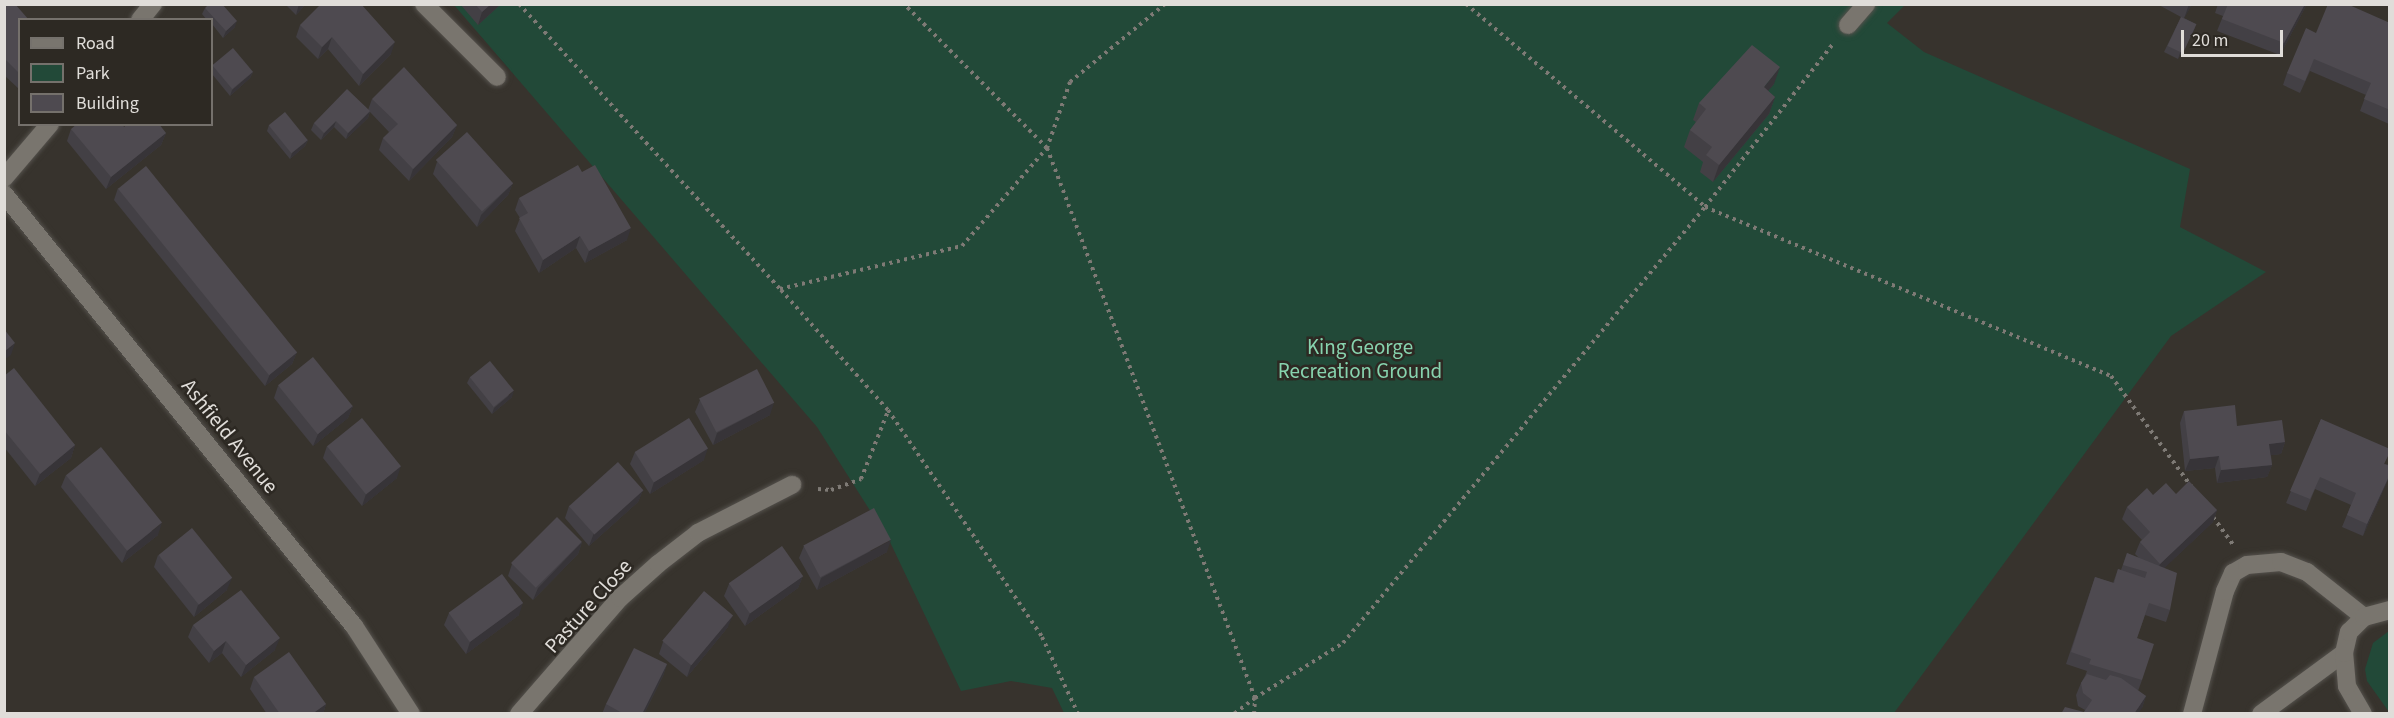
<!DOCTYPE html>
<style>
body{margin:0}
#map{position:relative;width:2394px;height:718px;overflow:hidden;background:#37332d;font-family:"Source Sans 3",sans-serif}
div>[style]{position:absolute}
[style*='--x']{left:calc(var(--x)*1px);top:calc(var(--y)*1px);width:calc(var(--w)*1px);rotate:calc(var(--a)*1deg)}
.green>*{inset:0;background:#224938}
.path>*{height:4px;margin-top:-2px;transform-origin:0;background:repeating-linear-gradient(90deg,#7e7a75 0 3px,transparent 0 7.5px)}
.roads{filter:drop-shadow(0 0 2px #54514c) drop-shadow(0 0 2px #54514c)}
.lane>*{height:18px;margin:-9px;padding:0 9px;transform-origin:9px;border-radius:9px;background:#79756e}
.street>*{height:18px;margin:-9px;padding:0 9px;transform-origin:9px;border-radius:9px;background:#79756e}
.wall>*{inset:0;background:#434045}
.shaded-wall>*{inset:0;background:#373438}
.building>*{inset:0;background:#4e4a50;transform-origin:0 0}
span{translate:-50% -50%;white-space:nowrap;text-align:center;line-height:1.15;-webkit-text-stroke:5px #2d2923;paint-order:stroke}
.park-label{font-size:21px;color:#87d3ae}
.street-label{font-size:21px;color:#e0ddd9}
.frame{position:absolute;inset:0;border:6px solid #e0ddd9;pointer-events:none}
.legend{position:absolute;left:18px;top:18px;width:195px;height:108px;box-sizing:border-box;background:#2d2923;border:2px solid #75716c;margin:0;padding:8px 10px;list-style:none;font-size:18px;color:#e0ddd9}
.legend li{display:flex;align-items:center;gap:12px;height:30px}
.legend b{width:30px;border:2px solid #75716c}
.scale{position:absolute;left:2181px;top:30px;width:102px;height:27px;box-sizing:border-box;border:3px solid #e0ddd9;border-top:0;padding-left:8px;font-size:18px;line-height:21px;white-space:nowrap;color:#e0ddd9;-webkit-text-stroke:4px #2d2923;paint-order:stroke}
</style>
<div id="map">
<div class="green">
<div style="clip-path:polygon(454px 5px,1905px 5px,1887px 23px,1924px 52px,2190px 169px,2180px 227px,2266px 272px,2171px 336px,1894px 713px,1064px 713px,1052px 688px,1011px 681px,961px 691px,890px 542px,817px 427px)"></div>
<div style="clip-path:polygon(2389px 631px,2390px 631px,2389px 712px,2367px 681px,2365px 669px,2373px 643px)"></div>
</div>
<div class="path">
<div style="--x:519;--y:4;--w:386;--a:47.5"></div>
<div style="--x:780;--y:289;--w:187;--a:-13.3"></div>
<div style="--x:962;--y:246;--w:130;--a:-49.1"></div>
<div style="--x:1047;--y:148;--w:203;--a:-134.8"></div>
<div style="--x:1165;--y:4;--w:123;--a:140.6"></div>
<div style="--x:1070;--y:82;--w:70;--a:109.2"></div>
<div style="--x:1047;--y:148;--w:588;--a:69.28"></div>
<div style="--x:1255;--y:698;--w:26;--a:143"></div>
<div style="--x:1466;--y:4;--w:314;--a:40.3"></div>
<div style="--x:1705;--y:207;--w:440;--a:22.6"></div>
<div style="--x:2111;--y:376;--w:136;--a:54"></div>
<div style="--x:781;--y:290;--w:161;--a:48.3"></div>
<div style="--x:888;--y:410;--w:274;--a:55.8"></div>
<div style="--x:1042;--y:637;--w:85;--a:64.9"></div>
<div style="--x:818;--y:489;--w:13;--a:4"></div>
<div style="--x:831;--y:490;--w:32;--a:-20"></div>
<div style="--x:861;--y:479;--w:73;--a:-68.3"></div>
<div style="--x:2213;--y:517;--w:34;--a:54"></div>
<div style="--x:1254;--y:714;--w:16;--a:-86"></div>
<div style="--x:1255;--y:698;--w:104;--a:-32"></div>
<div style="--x:1343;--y:643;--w:567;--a:-50.3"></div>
<div style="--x:1705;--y:207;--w:206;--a:-51.9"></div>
</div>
<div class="roads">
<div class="lane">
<div style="--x:1848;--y:25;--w:28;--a:-49"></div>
</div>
<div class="street">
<div style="--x:424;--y:4;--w:103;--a:45"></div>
<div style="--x:140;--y:20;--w:21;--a:-51"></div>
<div style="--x:4;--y:178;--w:71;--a:-49.6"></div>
<div style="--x:4;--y:194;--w:556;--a:50.99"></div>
<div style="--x:354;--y:626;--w:105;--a:57.1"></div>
<div style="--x:519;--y:714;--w:154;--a:-49"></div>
<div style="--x:620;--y:598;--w:51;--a:-41.8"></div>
<div style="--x:658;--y:564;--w:51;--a:-37.8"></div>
<div style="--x:698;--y:533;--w:106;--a:-27.1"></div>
<div style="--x:2192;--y:714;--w:127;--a:-75"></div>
<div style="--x:2225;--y:591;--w:20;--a:-66"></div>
<div style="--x:2233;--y:573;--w:16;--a:-30"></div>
<div style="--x:2247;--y:565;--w:34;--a:-5"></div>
<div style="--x:2281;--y:562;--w:28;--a:21"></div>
<div style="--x:2307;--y:572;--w:73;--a:38.3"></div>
<div style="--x:2261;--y:714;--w:103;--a:-36.3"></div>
<div style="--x:2363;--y:714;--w:32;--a:-120"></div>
<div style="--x:2347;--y:686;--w:33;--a:-95"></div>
<div style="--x:2344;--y:653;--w:22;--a:-77"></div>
<div style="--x:2349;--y:632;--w:21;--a:-45"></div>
<div style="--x:2364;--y:617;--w:27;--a:-15"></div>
</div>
</div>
<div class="wall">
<div style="clip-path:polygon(4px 4px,20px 20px,20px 90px,4px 75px)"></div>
<div style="clip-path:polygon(285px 4px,306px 4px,296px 15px)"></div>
<div style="clip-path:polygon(460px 4px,501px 4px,478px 25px)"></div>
<div style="clip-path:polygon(2157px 4px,2192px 4px,2184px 18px,2196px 24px,2194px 30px,2178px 59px,2164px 52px,2181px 17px)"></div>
<div style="clip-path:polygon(2218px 4px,2307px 4px,2280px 55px,2217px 31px,2223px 16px,2215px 13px)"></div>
<div style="clip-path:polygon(205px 8px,235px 27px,223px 38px,212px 24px,212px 20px,207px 20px,202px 14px)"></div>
<div style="clip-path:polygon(2390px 23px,2389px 124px,2360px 111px,2366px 95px,2310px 71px,2300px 93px,2283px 85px,2287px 73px,2316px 33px)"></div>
<div style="clip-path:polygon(300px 25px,391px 54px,359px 86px,328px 49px,318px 59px,296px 37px)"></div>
<div style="clip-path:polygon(212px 65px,253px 72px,250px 78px,230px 96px,212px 74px)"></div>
<div style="clip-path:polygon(1774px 84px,1768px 91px,1775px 97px,1769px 114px,1713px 182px,1700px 172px,1703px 162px,1684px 147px,1690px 130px,1696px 122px,1693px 120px,1699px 103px)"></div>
<div style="clip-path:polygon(372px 99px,457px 125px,452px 137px,409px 181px,379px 150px,383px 138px,389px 132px,370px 112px,368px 118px,346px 139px,334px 127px,321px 140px,311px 130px,314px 123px,368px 110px)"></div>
<div style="clip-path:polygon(269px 125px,308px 140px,305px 146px,290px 159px,267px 131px)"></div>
<div style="clip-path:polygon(124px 127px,166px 133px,161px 145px,106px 189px,67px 141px,71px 129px)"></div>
<div style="clip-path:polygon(437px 162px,513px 183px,508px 195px,477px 227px,433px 174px)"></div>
<div style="clip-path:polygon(118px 188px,297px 352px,292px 364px,265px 386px,114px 200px)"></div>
<div style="clip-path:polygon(519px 198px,627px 240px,585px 263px,576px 248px,539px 273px,515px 231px,520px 218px,515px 210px)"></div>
<div style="clip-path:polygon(4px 376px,75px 445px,71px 458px,35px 486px,4px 447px)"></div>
<div style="clip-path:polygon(470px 377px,512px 397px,492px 414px,467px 383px)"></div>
<div style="clip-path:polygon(278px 386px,353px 406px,348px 418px,313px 446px,274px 398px)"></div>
<div style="clip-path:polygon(700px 400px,770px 415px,713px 445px,695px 412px)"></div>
<div style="clip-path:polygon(2184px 411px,2237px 426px,2285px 442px,2281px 454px,2271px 455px,2272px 465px,2267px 477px,2217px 483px,2215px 468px,2185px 471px,2180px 423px)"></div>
<div style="clip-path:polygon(2321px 419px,2385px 464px,2389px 465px,2390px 462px,2390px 475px,2363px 536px,2342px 527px,2351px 505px,2315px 489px,2306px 511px,2286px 503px)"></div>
<div style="clip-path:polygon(327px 446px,397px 478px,362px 506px,323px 458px)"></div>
<div style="clip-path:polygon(635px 452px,704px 460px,650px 494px,630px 464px)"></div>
<div style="clip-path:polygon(66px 475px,158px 535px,122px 563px,61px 487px)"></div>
<div style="clip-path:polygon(643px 490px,638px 502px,589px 546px,565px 518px,569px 506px)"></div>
<div style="clip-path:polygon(2176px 494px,2217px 510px,2213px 522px,2164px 568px,2170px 610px,2166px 622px,2145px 615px,2137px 638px,2142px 680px,2138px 691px,2146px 696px,2142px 708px,2084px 712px,2085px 710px,2078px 706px,2076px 695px,2081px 683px,2085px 676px,2087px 671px,2066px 664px,2095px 577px,2113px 583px,2118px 569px,2121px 570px,2127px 553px,2139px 558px,2135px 554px,2140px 542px,2142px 540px,2122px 519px,2127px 507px,2153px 495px)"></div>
<div style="clip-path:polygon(582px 542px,578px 554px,533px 600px,508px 576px,512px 564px)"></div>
<div style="clip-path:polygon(804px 546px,887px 552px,817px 590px,799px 558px)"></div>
<div style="clip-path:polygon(158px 555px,227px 590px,194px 617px,154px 567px)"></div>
<div style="clip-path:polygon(803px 576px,798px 588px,745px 626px,724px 596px,729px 584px)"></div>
<div style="clip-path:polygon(449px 613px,519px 615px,466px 654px,444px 625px)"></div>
<div style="clip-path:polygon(193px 625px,275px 650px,241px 677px,222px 653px,209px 663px,188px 637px)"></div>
<div style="clip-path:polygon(728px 627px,687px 677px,659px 654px,663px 642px)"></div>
<div style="clip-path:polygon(667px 664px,663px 676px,644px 714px,602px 714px,606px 704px)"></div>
<div style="clip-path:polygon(254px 677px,326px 704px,323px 714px,267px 714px,250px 689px)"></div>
</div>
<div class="shaded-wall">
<div style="clip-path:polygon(299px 4px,306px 4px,296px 15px)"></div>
<div style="clip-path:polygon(491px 4px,501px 4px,478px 25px,482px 12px)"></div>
<div style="clip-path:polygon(2189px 4px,2192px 4px,2184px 19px)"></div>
<div style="clip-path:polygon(2305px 4px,2307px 4px,2280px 55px,2284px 43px)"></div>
<div style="clip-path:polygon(237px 21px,235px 27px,223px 38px,226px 31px)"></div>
<div style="clip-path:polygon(2196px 24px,2194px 30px,2178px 59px,2180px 53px)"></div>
<div style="clip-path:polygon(332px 37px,328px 49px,318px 59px,322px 47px)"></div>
<div style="clip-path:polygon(395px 42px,391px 54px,359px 86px,363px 74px)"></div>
<div style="clip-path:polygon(1780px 67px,1774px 84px,1757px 104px,1764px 87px)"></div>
<div style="clip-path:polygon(253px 72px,250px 78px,230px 96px,232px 90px)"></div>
<div style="clip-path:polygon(1775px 97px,1769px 114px,1713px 182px,1719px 165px)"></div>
<div style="clip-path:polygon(370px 111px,368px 118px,346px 139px,348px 133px)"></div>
<div style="clip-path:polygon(336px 121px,334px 127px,321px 140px,324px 133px)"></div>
<div style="clip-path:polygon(457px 125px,452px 137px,409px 181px,413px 169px)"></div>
<div style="clip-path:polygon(166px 133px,161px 145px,106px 189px,111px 177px)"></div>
<div style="clip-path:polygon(308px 140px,305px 146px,290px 159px,292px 153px)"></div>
<div style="clip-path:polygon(513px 183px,508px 195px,477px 227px,481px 215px)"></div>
<div style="clip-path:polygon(631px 228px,627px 240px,585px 263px,589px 251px)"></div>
<div style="clip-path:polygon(580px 236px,576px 248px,539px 273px,543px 260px)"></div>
<div style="clip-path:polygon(15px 343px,11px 355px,4px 360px,4px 352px)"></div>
<div style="clip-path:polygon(297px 352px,292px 364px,265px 386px,270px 374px)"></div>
<div style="clip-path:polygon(514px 391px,512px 397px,492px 414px,494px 408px)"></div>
<div style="clip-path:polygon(774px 403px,770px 415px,713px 445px,717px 433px)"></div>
<div style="clip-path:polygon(353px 406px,348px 418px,313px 446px,318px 434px)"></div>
<div style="clip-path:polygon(2285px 442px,2281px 454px,2265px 456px,2269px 444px)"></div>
<div style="clip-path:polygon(75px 445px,71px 458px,35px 486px,40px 474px)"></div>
<div style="clip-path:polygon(708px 448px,704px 460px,650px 494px,654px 482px)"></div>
<div style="clip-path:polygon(2219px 456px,2215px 468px,2185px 471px,2190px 459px)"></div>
<div style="clip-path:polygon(2272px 465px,2267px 477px,2217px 483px,2221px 470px)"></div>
<div style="clip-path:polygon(401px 466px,397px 478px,362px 506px,366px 494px)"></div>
<div style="clip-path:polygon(2390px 474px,2390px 475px,2363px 536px,2367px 524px)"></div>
<div style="clip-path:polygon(643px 490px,638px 502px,589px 546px,594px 533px)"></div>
<div style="clip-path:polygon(2217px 510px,2213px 522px,2156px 576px,2160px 564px)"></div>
<div style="clip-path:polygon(162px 523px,158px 535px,122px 563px,127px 551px)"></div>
<div style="clip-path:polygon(891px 540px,887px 552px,817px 590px,821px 578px)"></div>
<div style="clip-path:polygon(582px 542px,578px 554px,533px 600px,538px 588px)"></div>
<div style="clip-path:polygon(803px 576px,798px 588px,745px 626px,750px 613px)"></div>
<div style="clip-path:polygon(232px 578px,227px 590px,194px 617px,198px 605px)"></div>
<div style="clip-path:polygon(523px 603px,519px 615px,466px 654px,470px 642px)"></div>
<div style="clip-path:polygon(733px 615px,728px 627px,687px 677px,691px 665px)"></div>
<div style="clip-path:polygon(280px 638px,275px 650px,241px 677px,246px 665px)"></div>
<div style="clip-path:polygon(226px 641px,222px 653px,209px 663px,214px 651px)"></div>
<div style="clip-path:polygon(667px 664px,663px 676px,644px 714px,642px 714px)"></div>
<div style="clip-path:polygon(2146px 696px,2142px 708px,2138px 714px,2134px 714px)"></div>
<div style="clip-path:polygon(326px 704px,323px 714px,312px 714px)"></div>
</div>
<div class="building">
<div style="clip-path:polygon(4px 4px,15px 4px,29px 20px,20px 20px,20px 74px,4px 58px)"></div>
<div style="clip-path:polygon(209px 4px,222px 4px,237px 21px,226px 31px,205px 8px)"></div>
<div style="clip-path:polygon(321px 4px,361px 4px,395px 42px,363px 74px,332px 37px,322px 47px,300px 25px)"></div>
<div style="clip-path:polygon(475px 4px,491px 4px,482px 12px)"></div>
<div style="clip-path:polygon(2228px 4px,2305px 4px,2284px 43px,2222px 19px)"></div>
<div style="clip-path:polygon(2328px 4px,2347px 4px,2390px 23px,2390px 110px,2364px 99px,2371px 83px,2314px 59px,2305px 81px,2287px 73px,2306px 28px,2316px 33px)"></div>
<div style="left:2181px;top:17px;width:17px;height:32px;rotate:25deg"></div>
<div style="clip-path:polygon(1752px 45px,1780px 67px,1764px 87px,1775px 97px,1719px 165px,1706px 155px,1712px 147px,1690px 130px,1706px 109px,1699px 103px)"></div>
<div style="left:233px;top:48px;width:31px;height:27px;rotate:50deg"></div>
<div style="clip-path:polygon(404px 67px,457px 125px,413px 169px,383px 138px,398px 124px,372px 99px)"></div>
<div style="clip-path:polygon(347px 89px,370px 111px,348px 133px,336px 121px,324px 133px,314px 123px)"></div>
<div style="left:285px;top:112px;width:36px;height:21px;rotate:51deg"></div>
<div style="clip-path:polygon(77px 124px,123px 124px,124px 127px,127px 124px,159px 124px,166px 133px,111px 177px,71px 129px)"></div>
<div style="left:467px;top:132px;width:69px;height:42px;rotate:48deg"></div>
<div style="clip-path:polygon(578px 165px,582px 172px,595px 165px,631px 228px,589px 251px,580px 236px,543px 260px,519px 218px,528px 213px,519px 198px)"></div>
<div style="left:146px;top:166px;width:240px;height:36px;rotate:51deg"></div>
<div style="clip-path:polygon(4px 329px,15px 343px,4px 352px)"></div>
<div style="left:313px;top:357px;width:63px;height:45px;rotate:51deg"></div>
<div style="left:490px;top:361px;width:38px;height:26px;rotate:51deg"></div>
<div style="clip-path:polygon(14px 368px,75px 445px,40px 474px,4px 430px,4px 376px)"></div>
<div style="left:757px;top:369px;width:38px;height:65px;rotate:63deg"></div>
<div style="clip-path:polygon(2235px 405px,2237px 426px,2282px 420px,2285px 442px,2269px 444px,2272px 465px,2221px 470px,2219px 456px,2190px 459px,2184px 411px)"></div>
<div style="left:362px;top:418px;width:62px;height:45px;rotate:51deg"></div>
<div style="left:689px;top:418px;width:36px;height:64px;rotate:58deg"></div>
<div style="clip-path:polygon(2321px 419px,2390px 449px,2390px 452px,2384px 464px,2390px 466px,2390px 474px,2367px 524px,2347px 515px,2356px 493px,2320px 477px,2310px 499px,2290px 491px)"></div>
<div style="left:101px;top:447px;width:97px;height:45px;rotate:51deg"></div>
<div style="left:618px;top:462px;width:38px;height:66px;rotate:48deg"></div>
<div style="clip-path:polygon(2189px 481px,2217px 510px,2160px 564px,2140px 542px,2150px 532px,2127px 507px,2147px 488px,2153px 495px,2166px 483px,2176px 494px)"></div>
<div style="left:874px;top:508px;width:36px;height:80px;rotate:62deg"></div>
<div style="left:557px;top:517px;width:35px;height:65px;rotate:45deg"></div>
<div style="left:192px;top:528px;width:64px;height:43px;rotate:51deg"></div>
<div style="left:782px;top:546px;width:37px;height:65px;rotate:55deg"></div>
<div style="clip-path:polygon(2127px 553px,2177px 573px,2170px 610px,2149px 603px,2137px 638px,2154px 644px,2142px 680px,2089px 664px,2091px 659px,2071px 652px,2095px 577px,2114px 583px,2118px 569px,2145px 578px,2147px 572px,2123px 565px)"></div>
<div style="left:502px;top:574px;width:36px;height:66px;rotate:54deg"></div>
<div style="clip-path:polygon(241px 590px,280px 638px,246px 665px,226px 641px,214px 651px,193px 625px)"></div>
<div style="left:704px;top:591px;width:38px;height:65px;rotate:40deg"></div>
<div style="clip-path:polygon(634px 648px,667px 664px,642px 714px,624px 714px,606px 704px)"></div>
<div style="clip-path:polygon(289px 652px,326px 704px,312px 714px,280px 714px,254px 677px)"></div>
<div style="clip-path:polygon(2087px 674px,2106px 680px,2110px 675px,2121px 678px,2146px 696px,2134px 714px,2061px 714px,2065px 707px,2084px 712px,2092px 700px,2083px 693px,2081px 683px)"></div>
</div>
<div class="park-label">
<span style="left:1360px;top:359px">King George<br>Recreation Ground</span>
</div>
<div class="street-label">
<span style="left:230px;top:436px;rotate:51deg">Ashfield Avenue</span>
<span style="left:588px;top:606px;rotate:-48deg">Pasture Close</span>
</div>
<div class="frame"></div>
<ul class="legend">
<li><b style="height:8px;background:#79756e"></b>Road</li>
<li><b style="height:16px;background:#224938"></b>Park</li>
<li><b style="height:16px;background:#4e4a50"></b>Building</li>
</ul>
<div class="scale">20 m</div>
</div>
